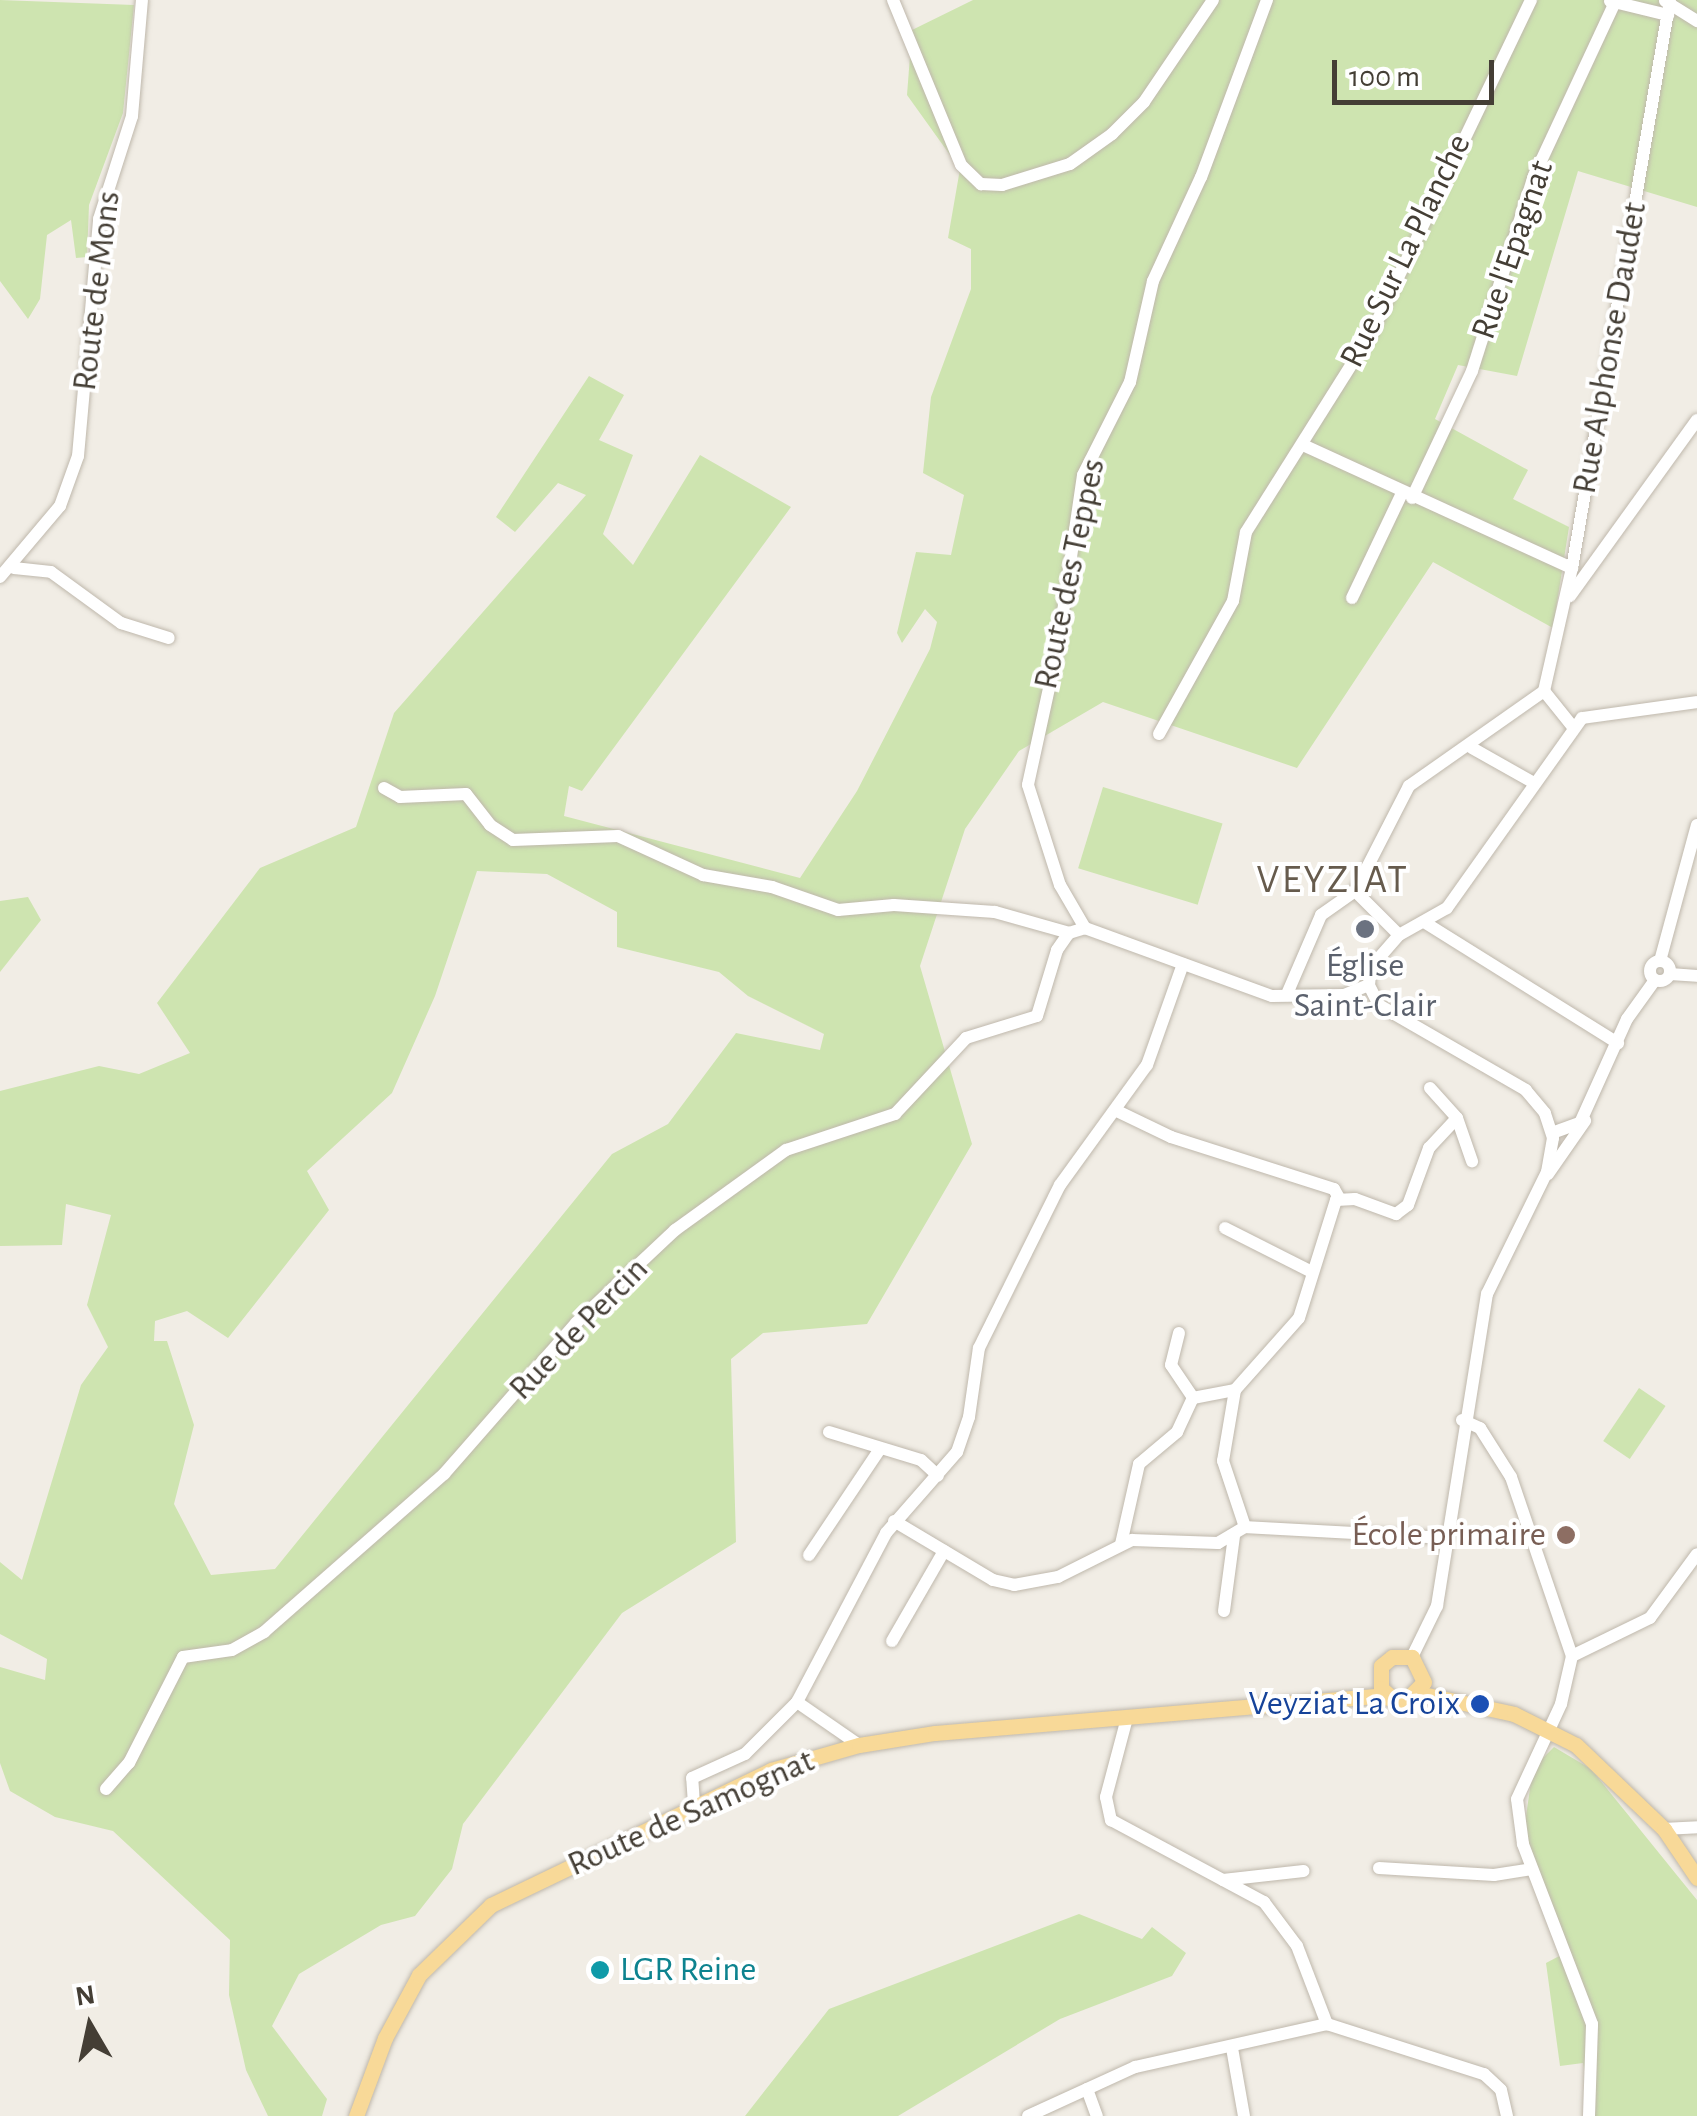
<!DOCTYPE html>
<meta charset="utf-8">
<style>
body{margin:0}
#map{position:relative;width:1697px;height:2116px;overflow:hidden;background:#f1ede5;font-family:"Alegreya Sans",sans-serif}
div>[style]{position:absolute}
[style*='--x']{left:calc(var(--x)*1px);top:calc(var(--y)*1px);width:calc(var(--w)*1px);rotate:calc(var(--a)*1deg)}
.green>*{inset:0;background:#cee4b0;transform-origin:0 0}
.roads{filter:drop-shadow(0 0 2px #bfb8ac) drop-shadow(0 0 2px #bfb8ac)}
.minor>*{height:12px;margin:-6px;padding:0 6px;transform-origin:6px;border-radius:6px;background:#fff}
.minor>.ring{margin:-6px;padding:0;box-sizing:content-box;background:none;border:12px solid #fff;border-radius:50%}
.major>*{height:15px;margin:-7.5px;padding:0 7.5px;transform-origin:7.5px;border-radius:7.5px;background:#f8d998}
.dots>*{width:28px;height:28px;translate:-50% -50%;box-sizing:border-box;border:5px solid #fff;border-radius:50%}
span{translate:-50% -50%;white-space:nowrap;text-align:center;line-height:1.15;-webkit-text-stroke:8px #fff;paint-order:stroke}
.street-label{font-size:35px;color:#443e35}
.worship-label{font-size:35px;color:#5b616d}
.education-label{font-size:35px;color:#785e54}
.right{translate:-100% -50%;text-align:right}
.transit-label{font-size:35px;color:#164399}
.culture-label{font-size:35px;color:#0d838f}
.left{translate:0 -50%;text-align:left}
.quarter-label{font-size:40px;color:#665b4d;letter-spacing:2.5px}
.north{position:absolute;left:40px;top:1976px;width:100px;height:100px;-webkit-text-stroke:8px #fff;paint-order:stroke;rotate:351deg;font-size:28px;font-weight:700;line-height:40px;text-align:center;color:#443e35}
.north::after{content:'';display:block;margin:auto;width:35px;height:45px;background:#443e35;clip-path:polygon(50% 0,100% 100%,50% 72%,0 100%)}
.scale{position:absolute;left:1332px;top:60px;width:162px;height:45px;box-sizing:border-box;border:5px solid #443e35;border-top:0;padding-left:12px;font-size:30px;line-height:35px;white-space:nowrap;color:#443e35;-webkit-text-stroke:8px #fff;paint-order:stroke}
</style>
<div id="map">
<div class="green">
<div style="clip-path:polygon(0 0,134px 5px,123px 113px,89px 205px,87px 257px,76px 258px,71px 220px,47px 235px,40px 299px,28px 319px,0 281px)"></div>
<div style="clip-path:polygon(evenodd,973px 0,1697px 0,1697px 207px,1578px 171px,1517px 376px,1458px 365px,1435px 419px,1528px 470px,1513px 499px,1569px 527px,1553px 628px,1433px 562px,1297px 768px,1103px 702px,1019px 751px,965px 829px,920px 966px,972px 1144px,867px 1324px,763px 1333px,731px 1359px,736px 1542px,622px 1613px,463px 1824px,452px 1869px,415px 1916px,381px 1925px,299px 1974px,272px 2026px,327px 2099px,322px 2116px,268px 2116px,246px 2070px,229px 1995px,230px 1940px,113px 1831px,55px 1817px,10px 1791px,0 1763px,0 1667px,45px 1680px,47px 1659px,0 1634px,0 1562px,22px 1580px,81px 1385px,108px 1347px,87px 1305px,111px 1215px,66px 1204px,62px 1245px,0 1246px,0 1091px,99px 1066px,139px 1074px,190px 1053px,157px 1003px,260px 868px,356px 827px,394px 713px,586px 495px,558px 483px,515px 532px,496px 517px,589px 376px,624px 395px,599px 440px,633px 455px,603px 534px,633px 565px,700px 455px,791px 507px,582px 791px,569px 786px,564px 816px,800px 878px,857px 791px,930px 649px,937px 622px,925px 609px,902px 643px,897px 633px,916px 552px,951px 555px,964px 495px,923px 473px,931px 397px,971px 289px,971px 249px,948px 238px,960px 169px,907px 95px,912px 30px,973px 0,477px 871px,547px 874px,617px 912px,617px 947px,719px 972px,748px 996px,824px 1034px,820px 1050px,736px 1033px,668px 1124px,612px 1154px,275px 1569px,211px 1575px,174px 1504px,194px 1425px,167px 1341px,154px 1341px,155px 1321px,187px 1311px,228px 1338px,329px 1210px,307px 1171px,392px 1093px,435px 996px,477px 871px)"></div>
<div style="left:1103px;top:787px;width:125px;height:85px;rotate:17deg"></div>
<div style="clip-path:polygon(28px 897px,41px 920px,0 972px,0 901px)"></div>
<div style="left:1639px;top:1388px;width:32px;height:64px;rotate:34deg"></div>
<div style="clip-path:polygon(1554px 1747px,1591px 1769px,1697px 1900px,1697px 2116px,1595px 2116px,1583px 2063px,1560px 2066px,1546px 1963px,1565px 1953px,1524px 1830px,1533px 1768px)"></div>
<div style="clip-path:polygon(1079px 1914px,1142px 1939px,1152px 1927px,1186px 1953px,1172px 1976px,1060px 2019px,898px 2116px,745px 2116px,829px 2009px)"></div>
</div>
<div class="roads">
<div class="minor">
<div style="--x:893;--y:0;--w:178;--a:67.6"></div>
<div style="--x:961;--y:165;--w:28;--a:44"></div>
<div style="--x:981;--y:184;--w:21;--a:3"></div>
<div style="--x:1002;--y:185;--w:71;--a:-17.2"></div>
<div style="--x:1070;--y:164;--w:52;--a:-35.5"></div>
<div style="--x:1112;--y:134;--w:45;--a:-45"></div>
<div style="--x:1144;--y:102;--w:123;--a:-55.9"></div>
<div style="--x:1267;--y:0;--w:189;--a:110.4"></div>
<div style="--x:1201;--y:177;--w:115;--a:114.8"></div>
<div style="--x:1153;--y:281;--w:104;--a:102.8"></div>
<div style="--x:1130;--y:382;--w:104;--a:116.8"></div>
<div style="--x:1083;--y:475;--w:174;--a:98.3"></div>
<div style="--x:1058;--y:647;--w:141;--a:102.3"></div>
<div style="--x:1028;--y:785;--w:105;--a:72.3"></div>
<div style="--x:1060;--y:885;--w:50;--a:59.8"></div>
<div style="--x:1085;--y:928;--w:199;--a:20"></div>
<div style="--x:1272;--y:996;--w:72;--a:-0.8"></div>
<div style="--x:1344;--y:995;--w:27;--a:-22"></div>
<div style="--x:1610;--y:1;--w:60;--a:13.6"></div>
<div style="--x:1665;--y:1;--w:38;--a:32"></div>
<div style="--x:1303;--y:445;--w:296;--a:24.6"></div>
<div style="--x:1412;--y:498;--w:140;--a:-64.7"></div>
<div style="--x:1472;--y:371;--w:205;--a:-72.4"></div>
<div style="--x:1534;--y:176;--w:192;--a:-65"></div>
<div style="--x:14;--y:568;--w:37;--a:6"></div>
<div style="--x:51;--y:572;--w:87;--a:36.1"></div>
<div style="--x:121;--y:623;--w:50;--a:17.4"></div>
<div style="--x:0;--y:577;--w:93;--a:-49.8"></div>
<div style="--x:60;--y:506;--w:53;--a:-70.2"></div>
<div style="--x:78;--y:456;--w:238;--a:-84.9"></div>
<div style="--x:99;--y:219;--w:108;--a:-72.2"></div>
<div style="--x:132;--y:116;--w:116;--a:-85.1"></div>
<div style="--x:1570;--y:596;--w:217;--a:-54.2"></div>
<div style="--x:1352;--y:598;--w:116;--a:-64.5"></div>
<div style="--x:1544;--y:691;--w:45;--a:51.3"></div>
<div style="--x:1159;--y:734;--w:152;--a:-60.9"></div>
<div style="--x:1233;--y:601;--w:70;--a:-79.3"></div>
<div style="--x:1246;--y:532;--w:236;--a:-57.8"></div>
<div style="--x:1372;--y:332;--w:368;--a:-64.4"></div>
<div style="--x:1472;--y:748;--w:71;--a:29.4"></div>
<div style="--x:384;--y:788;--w:18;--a:29"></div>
<div style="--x:400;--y:797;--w:66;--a:-2.6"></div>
<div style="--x:466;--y:794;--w:39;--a:52"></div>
<div style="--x:490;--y:825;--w:27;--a:33"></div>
<div style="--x:513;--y:840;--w:105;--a:-2.2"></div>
<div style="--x:618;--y:836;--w:94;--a:24.6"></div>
<div style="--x:703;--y:875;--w:70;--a:9.9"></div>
<div style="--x:772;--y:887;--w:70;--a:19.2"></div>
<div style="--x:838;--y:910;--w:56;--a:-5.1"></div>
<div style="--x:894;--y:905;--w:101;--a:4"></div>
<div style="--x:995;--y:912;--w:77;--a:15.8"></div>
<div style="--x:1355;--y:891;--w:118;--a:-62.8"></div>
<div style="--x:1409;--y:786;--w:165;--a:-35.1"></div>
<div style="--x:1544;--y:691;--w:126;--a:-77.2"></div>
<div style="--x:1572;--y:568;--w:576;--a:-80.21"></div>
<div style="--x:1355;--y:891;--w:62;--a:45"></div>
<div style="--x:1424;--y:922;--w:229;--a:32"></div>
<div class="ring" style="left:1650px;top:961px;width:8px;height:8px"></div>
<div style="--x:1660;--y:961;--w:141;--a:-74.8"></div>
<div style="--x:1670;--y:974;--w:27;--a:4"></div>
<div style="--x:1287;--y:994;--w:86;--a:-66.7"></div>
<div style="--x:1321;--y:915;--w:42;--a:-35.2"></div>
<div style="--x:1430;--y:1088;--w:40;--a:48"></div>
<div style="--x:1457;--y:1118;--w:46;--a:70.8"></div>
<div style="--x:1117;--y:1111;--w:60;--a:25.7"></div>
<div style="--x:1171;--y:1137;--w:171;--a:17.7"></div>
<div style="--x:1334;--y:1189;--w:10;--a:61"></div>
<div style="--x:1552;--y:1133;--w:30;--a:-20"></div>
<div style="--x:1580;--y:1123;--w:114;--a:-65.7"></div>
<div style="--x:1627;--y:1019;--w:48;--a:-54.3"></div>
<div style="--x:1548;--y:1174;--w:65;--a:-55.1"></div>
<div style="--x:1225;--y:1228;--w:95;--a:26.8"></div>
<div style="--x:1179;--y:1333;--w:33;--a:104"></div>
<div style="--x:1171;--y:1365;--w:40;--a:56"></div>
<div style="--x:1462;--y:1420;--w:20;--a:24"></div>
<div style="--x:1480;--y:1428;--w:58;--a:57.7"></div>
<div style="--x:1511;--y:1477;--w:189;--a:71.2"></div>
<div style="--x:829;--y:1432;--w:96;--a:16.9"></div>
<div style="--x:921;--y:1460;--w:23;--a:43"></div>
<div style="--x:894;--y:1521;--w:115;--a:30.8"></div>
<div style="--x:993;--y:1580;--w:22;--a:13"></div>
<div style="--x:1014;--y:1585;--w:45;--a:-10.3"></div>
<div style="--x:1058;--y:1577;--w:83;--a:-26.6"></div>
<div style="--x:1132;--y:1540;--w:86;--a:2"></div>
<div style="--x:1218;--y:1543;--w:31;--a:-31"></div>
<div style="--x:1245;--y:1527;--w:200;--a:3.1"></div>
<div style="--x:1245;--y:1527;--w:70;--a:-108.4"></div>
<div style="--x:1223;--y:1461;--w:72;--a:-80.4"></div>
<div style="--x:1235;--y:1390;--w:96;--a:-48.4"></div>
<div style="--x:1299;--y:1318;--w:124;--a:-72.6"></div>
<div style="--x:1336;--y:1200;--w:19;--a:-3"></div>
<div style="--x:1355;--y:1199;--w:44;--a:20.1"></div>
<div style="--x:1396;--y:1214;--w:15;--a:-37"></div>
<div style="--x:1408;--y:1205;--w:61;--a:-69.8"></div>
<div style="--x:1429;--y:1148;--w:41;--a:-47"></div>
<div style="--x:1121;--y:1544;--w:82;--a:-77.3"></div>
<div style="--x:1139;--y:1464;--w:50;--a:-40.1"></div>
<div style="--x:1177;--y:1432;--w:38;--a:-65"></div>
<div style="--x:1193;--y:1398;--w:43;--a:-10.8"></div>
<div style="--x:809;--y:1555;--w:128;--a:-56.2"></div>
<div style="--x:1224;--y:1611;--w:76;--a:-82.4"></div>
<div style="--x:892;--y:1641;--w:104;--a:-60"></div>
<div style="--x:1412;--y:1657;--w:57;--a:-63.9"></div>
<div style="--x:1437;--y:1606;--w:316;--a:-80.9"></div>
<div style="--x:1487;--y:1294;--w:136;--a:-63.8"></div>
<div style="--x:1547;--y:1172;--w:35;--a:-80"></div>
<div style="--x:1553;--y:1138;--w:26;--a:-108"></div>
<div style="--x:1545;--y:1113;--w:30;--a:-130"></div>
<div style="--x:1526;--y:1090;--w:170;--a:-150"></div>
<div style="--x:1379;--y:1005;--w:22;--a:-117"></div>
<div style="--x:1369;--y:985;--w:18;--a:-84"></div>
<div style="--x:1371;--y:967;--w:43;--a:-48.8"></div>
<div style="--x:1399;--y:935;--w:55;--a:-29.4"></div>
<div style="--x:1447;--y:908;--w:233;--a:-54.6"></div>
<div style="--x:1582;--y:718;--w:116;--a:-7.9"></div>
<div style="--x:797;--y:1702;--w:75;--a:34.7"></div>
<div style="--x:1127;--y:1718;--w:82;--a:104.9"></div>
<div style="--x:1106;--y:1797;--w:24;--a:78"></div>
<div style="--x:1111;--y:1820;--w:174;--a:28.2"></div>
<div style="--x:1264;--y:1902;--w:55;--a:53.1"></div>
<div style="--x:1297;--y:1946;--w:84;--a:69"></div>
<div style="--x:1327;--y:2024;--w:165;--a:17.7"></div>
<div style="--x:1484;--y:2074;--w:23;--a:43"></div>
<div style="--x:1501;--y:2090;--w:27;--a:77"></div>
<div style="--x:106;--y:1789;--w:35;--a:-49"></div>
<div style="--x:129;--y:1763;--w:119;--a:-63"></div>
<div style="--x:183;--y:1657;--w:49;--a:-8.1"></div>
<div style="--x:232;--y:1650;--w:37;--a:-29"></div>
<div style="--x:264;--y:1632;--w:240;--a:-41.3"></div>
<div style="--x:444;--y:1474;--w:201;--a:-48.8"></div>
<div style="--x:576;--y:1323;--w:136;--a:-43.2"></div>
<div style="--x:675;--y:1230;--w:137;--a:-35.8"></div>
<div style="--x:786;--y:1150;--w:115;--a:-18.3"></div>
<div style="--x:895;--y:1114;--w:104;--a:-46.9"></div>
<div style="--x:966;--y:1038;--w:74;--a:-17.2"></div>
<div style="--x:1037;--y:1016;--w:69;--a:-73.1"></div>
<div style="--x:1057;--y:950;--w:21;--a:-55"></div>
<div style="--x:1069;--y:933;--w:17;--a:-17"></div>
<div style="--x:694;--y:1804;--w:26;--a:-94"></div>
<div style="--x:692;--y:1778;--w:58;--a:-24.4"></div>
<div style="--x:745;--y:1754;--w:74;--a:-45"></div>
<div style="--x:797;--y:1702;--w:191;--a:-62.2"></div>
<div style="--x:886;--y:1533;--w:108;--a:-48.8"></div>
<div style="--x:957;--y:1452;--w:37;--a:-71"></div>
<div style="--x:969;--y:1417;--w:70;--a:-81.8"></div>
<div style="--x:979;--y:1348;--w:182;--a:-63.6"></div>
<div style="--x:1060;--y:1185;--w:148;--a:-54.1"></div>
<div style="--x:1147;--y:1065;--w:107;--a:-70.4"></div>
<div style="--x:1664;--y:1829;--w:33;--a:-3"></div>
<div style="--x:1379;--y:1868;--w:115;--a:3.5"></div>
<div style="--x:1494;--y:1875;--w:38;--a:-9"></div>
<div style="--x:1223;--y:1880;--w:81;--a:-6.4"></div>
<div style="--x:1232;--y:2048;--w:69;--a:80"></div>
<div style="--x:1087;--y:2089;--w:29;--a:70"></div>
<div style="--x:1028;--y:2116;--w:118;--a:-24.6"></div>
<div style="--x:1135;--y:2067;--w:197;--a:-12.6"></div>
<div style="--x:1589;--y:2116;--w:92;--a:-88.1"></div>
<div style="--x:1592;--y:2024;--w:193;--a:-111"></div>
<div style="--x:1523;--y:1844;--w:45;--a:-97.6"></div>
<div style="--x:1517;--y:1799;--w:105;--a:-65.1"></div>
<div style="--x:1561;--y:1704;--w:49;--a:-77.1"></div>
<div style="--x:1572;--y:1656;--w:87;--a:-26"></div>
<div style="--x:1650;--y:1618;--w:79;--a:-53.7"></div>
</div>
<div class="major">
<div style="--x:1418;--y:1693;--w:98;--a:12.3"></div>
<div style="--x:1514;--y:1714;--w:69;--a:26.6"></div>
<div style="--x:1576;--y:1745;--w:122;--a:43.7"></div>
<div style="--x:1664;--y:1829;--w:59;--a:56"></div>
<div style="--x:356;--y:2116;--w:83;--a:-69.6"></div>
<div style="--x:385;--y:2038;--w:72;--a:-61.6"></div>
<div style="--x:419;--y:1975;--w:100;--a:-44.2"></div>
<div style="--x:491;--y:1905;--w:311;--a:-25.7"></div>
<div style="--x:771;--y:1770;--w:91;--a:-15.9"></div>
<div style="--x:859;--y:1745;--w:77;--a:-9"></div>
<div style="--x:935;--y:1733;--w:445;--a:-4.8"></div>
<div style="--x:1378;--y:1696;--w:21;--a:11"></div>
<div style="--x:1399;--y:1700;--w:7;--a:0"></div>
<div style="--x:1406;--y:1700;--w:25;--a:-45"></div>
<div style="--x:1424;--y:1682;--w:28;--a:-116"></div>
<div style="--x:1412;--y:1657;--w:20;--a:180"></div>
<div style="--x:1392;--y:1657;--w:14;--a:141"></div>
<div style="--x:1381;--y:1666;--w:22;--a:90"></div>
<div style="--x:1381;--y:1688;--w:15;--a:42"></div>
</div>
</div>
<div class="dots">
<div style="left:1365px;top:929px;background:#6b7280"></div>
<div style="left:1566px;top:1535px;background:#8d6e63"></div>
<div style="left:1480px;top:1704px;background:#1a4fb4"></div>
<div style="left:600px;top:1970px;background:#0f9aa8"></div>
</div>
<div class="street-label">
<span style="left:1513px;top:250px;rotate:-71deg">Rue l'Epagnat</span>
<span style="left:1406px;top:251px;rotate:-64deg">Rue Sur La Planche</span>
<span style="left:97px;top:291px;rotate:-83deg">Route de Mons</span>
<span style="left:1610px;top:348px;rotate:-80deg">Rue Alphonse Daudet</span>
<span style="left:1070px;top:574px;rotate:-78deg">Route des Teppes</span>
<span style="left:579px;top:1329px;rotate:-46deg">Rue de Percin</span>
<span style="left:691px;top:1813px;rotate:-24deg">Route de Samognat</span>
</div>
<div class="worship-label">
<span style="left:1365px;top:986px">Église<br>Saint-Clair</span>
</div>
<div class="education-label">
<span class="right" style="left:1546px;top:1535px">École primaire</span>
</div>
<div class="transit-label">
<span class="right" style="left:1460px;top:1704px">Veyziat La Croix</span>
</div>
<div class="culture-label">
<span class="left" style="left:620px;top:1970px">LGR Reine</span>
</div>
<div class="quarter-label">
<span style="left:1333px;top:880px">VEYZIAT</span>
</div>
<div class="north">N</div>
<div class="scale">100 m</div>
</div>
